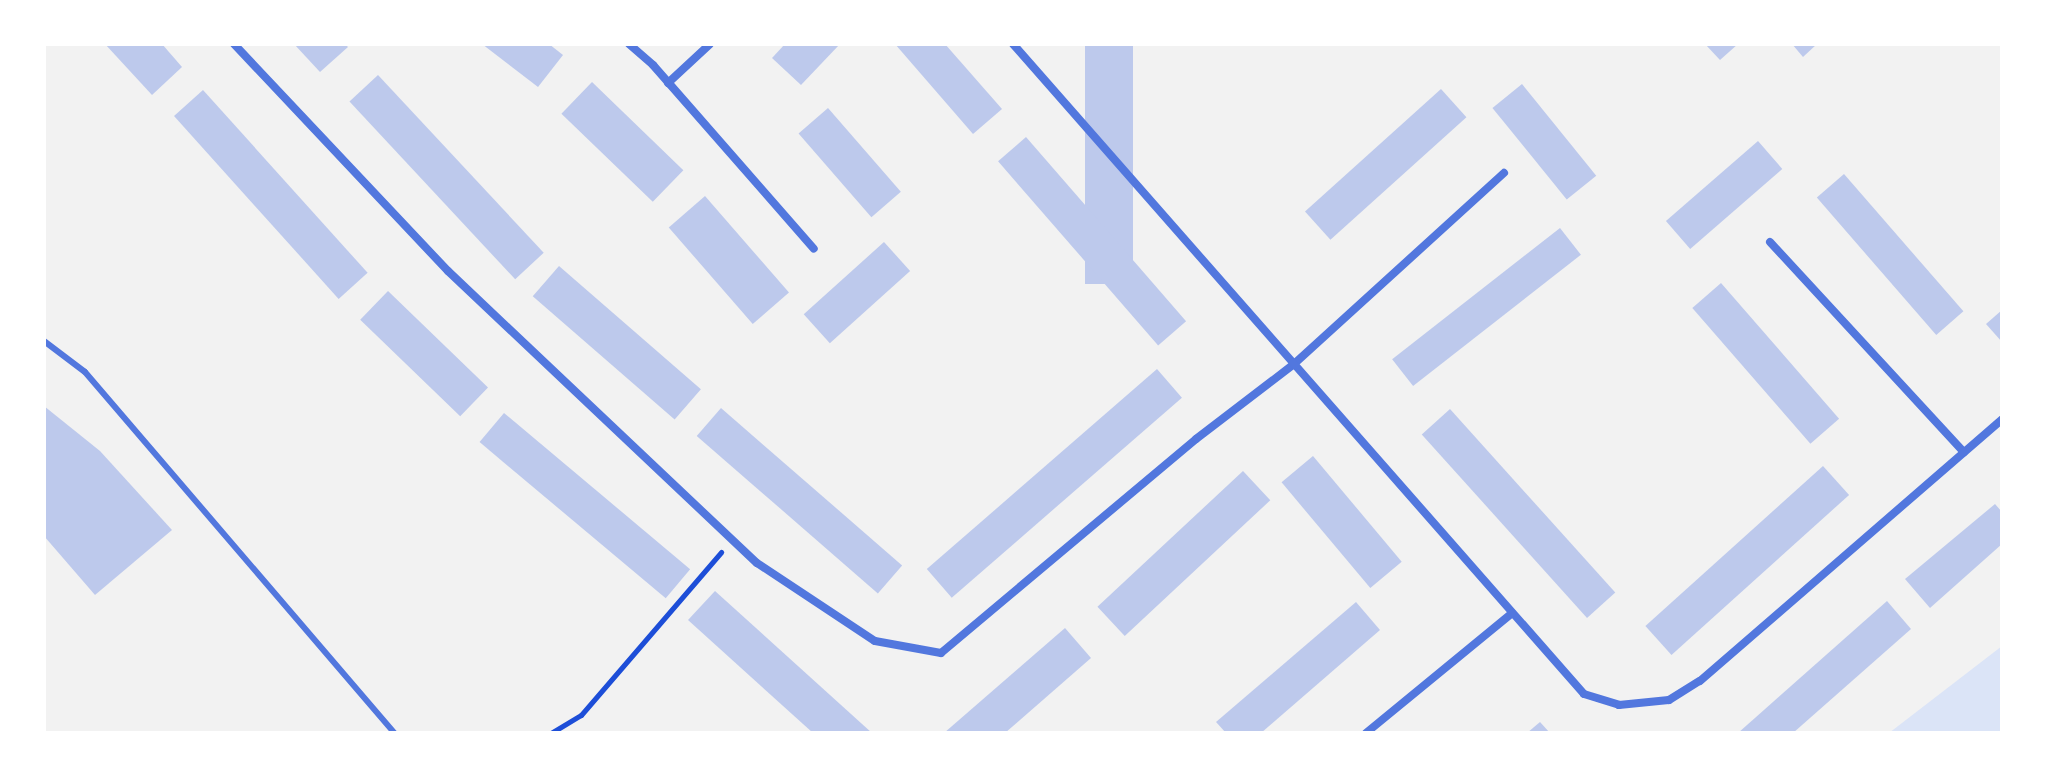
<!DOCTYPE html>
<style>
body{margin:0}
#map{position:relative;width:2046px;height:777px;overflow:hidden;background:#f2f2f2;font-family:"DM Sans",sans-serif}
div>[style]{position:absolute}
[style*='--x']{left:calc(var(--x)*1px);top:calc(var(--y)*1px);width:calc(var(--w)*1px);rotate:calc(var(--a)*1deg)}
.green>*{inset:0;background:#dbe4f7}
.building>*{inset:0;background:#bdc9ec;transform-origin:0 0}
.path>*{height:5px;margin:-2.5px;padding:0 2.5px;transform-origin:2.5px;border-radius:2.5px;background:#1d4ed8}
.service>*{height:6px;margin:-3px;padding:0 3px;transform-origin:3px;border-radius:3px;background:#5277de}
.minor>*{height:8px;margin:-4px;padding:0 4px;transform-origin:4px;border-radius:4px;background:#5277de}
span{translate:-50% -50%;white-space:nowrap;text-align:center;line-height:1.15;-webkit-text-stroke:6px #fff;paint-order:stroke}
.frame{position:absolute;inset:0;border:46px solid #fff;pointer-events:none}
</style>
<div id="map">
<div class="green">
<div style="clip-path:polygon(2002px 646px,2002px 733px,1889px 733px)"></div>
</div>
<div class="building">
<div style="clip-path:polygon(105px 44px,162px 44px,182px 67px,152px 95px)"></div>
<div style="clip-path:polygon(294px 44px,345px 44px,348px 47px,320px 72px)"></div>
<div style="clip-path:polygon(482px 44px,549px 44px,563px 55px,538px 87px)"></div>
<div style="clip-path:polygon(785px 44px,840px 44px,801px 85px,772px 58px)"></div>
<div style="clip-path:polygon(895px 44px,945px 44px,1002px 109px,973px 134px)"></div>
<div style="left:1085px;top:44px;width:48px;height:240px"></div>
<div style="clip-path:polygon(1705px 44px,1738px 44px,1720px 60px)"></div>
<div style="clip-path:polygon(1792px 44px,1817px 44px,1803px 57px)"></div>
<div style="left:378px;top:75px;width:243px;height:39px;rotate:47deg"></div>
<div style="left:592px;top:82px;width:127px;height:44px;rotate:44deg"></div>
<div style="left:1522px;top:84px;width:118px;height:38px;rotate:51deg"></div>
<div style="left:1441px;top:89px;width:38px;height:183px;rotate:48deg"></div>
<div style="left:203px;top:90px;width:246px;height:39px;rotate:48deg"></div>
<div style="left:828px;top:108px;width:111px;height:39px;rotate:49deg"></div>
<div style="left:1026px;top:137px;width:244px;height:37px;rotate:49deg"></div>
<div style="left:1758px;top:141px;width:37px;height:122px;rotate:49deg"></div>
<div style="left:1844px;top:174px;width:182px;height:36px;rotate:49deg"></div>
<div style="left:705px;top:196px;width:128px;height:48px;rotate:49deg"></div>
<div style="left:1560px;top:228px;width:34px;height:213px;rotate:52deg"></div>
<div style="left:884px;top:242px;width:39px;height:108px;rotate:48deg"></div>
<div style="left:559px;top:266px;width:188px;height:40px;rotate:41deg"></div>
<div style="left:1721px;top:283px;width:180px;height:38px;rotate:49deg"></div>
<div style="left:388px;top:291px;width:139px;height:40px;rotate:44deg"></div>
<div style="clip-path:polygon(2002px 310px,2002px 342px,1986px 324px)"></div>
<div style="left:1157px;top:369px;width:38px;height:305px;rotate:49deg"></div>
<div style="clip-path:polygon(44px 406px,100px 451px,172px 530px,95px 595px,44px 536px)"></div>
<div style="left:721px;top:408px;width:240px;height:37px;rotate:41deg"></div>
<div style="left:1450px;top:409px;width:247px;height:38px;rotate:48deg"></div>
<div style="left:504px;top:413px;width:243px;height:38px;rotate:40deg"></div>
<div style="left:1313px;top:456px;width:138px;height:41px;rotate:50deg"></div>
<div style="left:1823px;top:466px;width:39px;height:239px;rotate:48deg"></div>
<div style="left:1243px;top:471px;width:40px;height:199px;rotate:47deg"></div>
<div style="clip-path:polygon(1995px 504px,2002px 512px,2002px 544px,1930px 608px,1905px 579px)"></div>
<div style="clip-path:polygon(715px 591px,872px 733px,813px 733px,688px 620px)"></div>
<div style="clip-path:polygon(1887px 601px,1911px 629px,1793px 733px,1738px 733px)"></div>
<div style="clip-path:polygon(1356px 602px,1380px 630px,1261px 733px,1226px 733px,1216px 722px)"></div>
<div style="clip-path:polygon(1065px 628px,1091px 658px,1005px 733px,944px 733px)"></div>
<div style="clip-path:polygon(1540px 722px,1550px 733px,1527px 733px)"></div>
</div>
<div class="path">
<div style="--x:551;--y:733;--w:35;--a:-31"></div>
<div style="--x:581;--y:715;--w:215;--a:-49.3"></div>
</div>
<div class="service">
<div style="--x:44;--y:341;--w:51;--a:37.1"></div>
<div style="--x:85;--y:372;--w:475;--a:49.4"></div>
</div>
<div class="minor">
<div style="--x:234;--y:44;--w:312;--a:46.7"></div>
<div style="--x:448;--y:271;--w:425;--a:43.4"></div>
<div style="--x:757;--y:563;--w:141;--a:33.5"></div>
<div style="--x:875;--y:641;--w:67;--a:10.3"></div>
<div style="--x:941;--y:653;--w:333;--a:-40"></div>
<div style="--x:1196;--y:439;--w:123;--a:-37.4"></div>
<div style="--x:1294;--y:364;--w:284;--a:-42.3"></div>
<div style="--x:629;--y:44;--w:32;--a:41"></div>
<div style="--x:653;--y:65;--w:244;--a:48.8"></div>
<div style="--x:1013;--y:44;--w:865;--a:48.7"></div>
<div style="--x:1584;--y:694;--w:37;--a:17"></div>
<div style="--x:1619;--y:705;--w:50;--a:-5.7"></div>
<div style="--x:1669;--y:700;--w:36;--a:-32"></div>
<div style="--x:1700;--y:681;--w:400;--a:-40.9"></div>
<div style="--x:668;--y:83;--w:57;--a:-42.9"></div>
<div style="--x:1770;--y:242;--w:286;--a:47.3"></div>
<div style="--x:1366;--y:733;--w:189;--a:-39.4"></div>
</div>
<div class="frame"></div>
</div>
